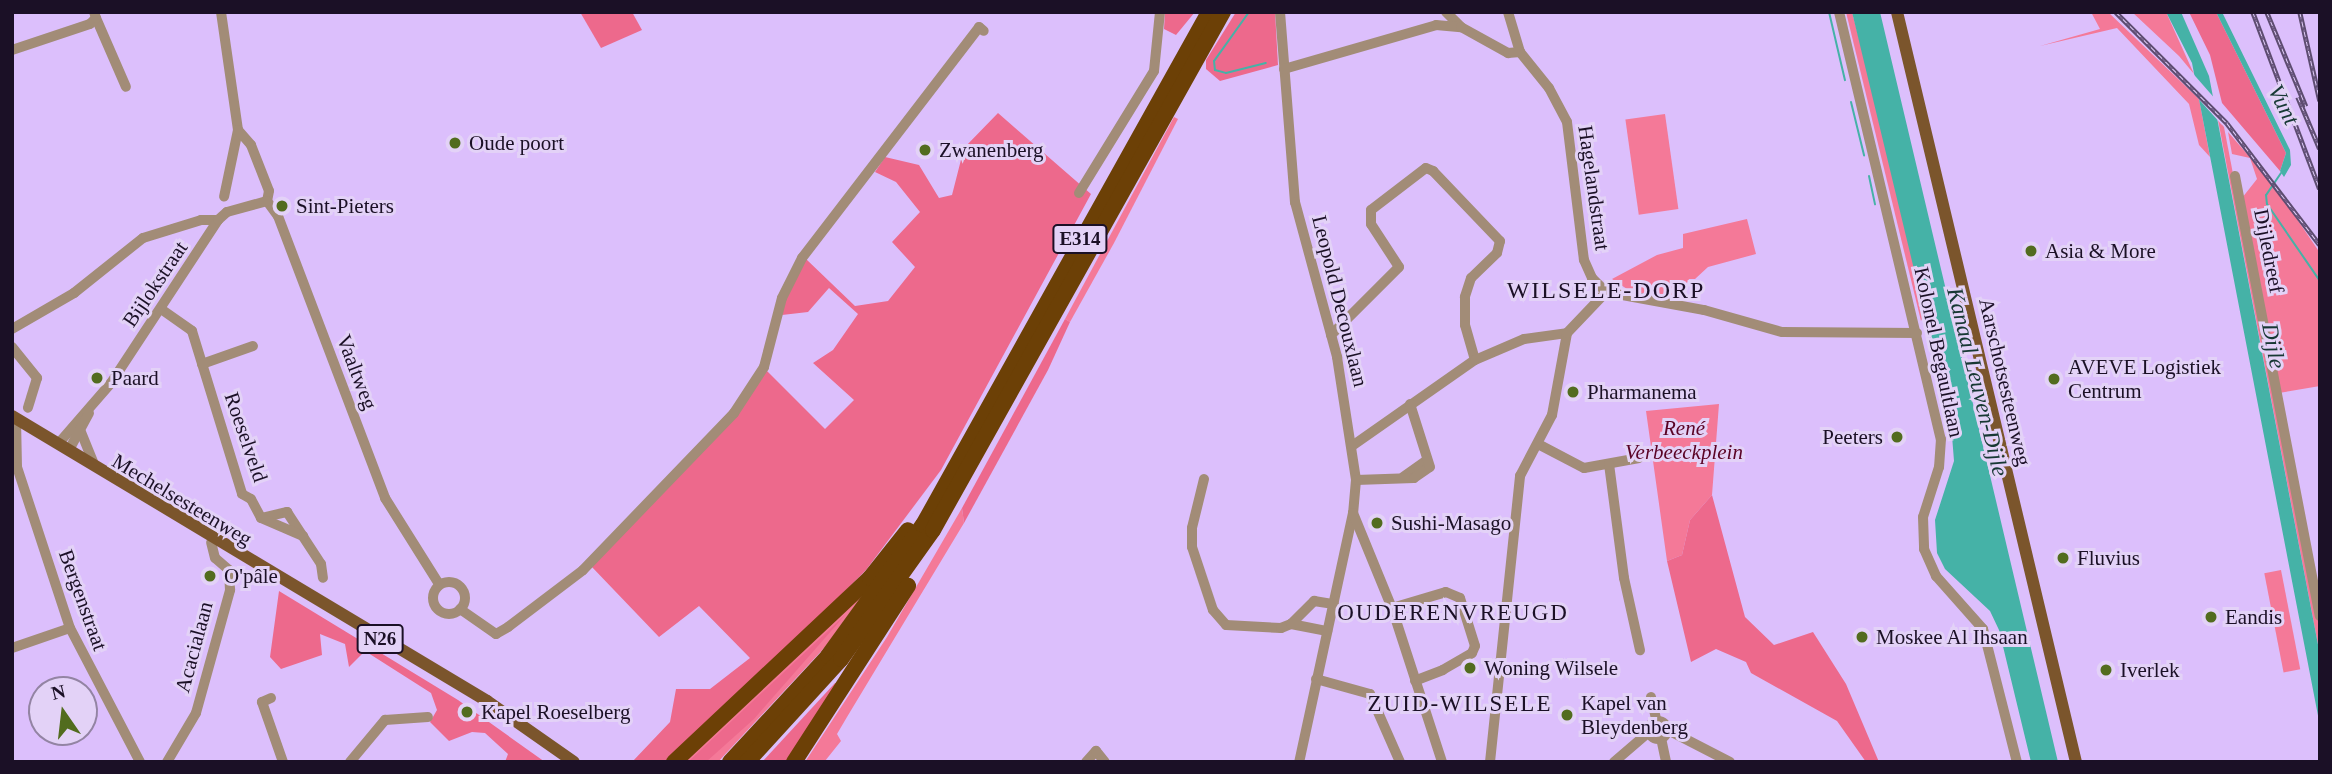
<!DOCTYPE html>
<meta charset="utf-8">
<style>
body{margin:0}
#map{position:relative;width:2332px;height:774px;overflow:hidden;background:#dcbffc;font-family:Georgia,serif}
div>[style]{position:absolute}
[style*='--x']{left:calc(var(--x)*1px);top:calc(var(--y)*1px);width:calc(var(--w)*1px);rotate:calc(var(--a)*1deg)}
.green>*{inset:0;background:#f47998;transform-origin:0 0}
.forest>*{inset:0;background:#ed698c}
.water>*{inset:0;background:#45b2a7}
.pier>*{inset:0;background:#dcbffc}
.stream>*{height:2px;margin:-1px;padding:0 1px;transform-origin:1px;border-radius:1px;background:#45b2a7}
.minor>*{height:10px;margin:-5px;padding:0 5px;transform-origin:5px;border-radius:5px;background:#a28c77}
.minor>.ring{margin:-5px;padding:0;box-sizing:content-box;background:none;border:10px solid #a28c77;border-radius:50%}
.major>*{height:12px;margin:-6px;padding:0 6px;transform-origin:6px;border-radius:6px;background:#7b552c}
.highway>*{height:16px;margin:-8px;padding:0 8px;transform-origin:8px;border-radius:8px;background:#6c4006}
.rail>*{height:4.5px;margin-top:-2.25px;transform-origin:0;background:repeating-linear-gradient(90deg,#e3d2f7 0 5px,#5d4c70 0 10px);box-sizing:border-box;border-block:2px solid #5d4c70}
.dots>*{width:19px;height:19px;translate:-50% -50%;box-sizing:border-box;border:4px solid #e3d2f7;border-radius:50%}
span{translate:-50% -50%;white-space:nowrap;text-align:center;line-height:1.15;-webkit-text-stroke:6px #e3d2f7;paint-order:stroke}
.shield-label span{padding:2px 5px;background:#e3d2f7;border:2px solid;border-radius:5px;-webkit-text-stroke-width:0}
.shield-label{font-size:19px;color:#1b1026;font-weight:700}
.poi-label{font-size:21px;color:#1b1026}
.left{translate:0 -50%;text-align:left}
.right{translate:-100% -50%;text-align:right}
.street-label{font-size:21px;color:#1b1026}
.park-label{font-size:21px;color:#5a0325;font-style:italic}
.water-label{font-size:23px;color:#173834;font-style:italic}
.neighbourhood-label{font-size:23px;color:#1b1026;letter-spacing:2px}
.quarter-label{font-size:24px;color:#1b1026;letter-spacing:2px}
.frame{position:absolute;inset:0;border:14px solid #1b1026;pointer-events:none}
.north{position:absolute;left:28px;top:676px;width:70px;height:70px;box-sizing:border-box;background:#e3d2f7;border:2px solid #9384a3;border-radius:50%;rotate:346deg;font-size:19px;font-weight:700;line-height:28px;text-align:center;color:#1b1026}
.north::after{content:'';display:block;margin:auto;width:24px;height:32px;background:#526c1e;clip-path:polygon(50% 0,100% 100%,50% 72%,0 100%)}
</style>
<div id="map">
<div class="green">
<div style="clip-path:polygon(1846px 12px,1852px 12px,1872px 88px,1925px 312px,1921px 321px)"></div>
<div style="clip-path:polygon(2091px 12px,2108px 12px,2199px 99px,2210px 157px,2199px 145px,2189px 104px,2117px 28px,2040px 46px,2100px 29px)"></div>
<div style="clip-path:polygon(2132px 12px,2166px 12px,2194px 74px,2179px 56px)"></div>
<div style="left:1665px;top:114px;width:96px;height:40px;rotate:82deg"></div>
<div style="clip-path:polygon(1174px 117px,1178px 119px,1114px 243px,1070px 322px,1065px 319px)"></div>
<div style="clip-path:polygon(2218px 120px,2224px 127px,2277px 403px,2320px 631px,2320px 655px)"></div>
<div style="clip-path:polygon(2228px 132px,2248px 155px,2286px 203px,2320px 253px,2320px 386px,2279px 393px,2242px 198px,2257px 179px,2250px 158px,2232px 154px)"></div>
<div style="clip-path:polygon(1747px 219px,1756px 254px,1708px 267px,1695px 279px,1689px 279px,1679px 299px,1630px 291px,1612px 279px,1657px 255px,1683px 248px,1683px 234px)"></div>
<div style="clip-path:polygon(1719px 404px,1712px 495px,1690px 520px,1682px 555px,1667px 561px,1646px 411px)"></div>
<div style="clip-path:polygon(962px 508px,964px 523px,847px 717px,837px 734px,841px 741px,825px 761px,805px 762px,887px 637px)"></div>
<div style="left:2281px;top:570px;width:101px;height:17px;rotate:79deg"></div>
<div style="clip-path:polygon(876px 576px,826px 646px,718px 762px,684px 762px)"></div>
</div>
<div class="forest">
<div style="clip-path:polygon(580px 12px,632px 12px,642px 30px,601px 48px)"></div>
<div style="clip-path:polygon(1165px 12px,1195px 12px,1176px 35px,1164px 29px)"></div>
<div style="clip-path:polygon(1236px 12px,1275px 12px,1278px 65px,1220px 81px,1206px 69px,1206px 60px)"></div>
<div style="clip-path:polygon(2189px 12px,2216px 12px,2286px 153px,2280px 171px,2222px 103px,2210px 55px)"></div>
<div style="clip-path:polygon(998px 113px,1091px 194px,941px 470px,866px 570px,806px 631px,667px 762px,632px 762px,670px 722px,676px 689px,710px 689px,750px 658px,699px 606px,659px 637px,591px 566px,766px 370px,825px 429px,854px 400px,813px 363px,833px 350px,858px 314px,829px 288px,808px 312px,782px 315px,789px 287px,806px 259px,855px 306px,888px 301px,915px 267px,892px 242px,920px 212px,896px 182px,875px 172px,885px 157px,919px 165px,939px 198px,952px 195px,964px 148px)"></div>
<div style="clip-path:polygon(1065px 319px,1070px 322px,1048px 370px,964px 523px,962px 508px)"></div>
<div style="clip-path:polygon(1712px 495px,1745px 617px,1774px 645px,1813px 632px,1846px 684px,1879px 762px,1866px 762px,1837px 721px,1751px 673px,1746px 662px,1716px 649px,1691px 662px,1667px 561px,1682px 555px,1690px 520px)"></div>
<div style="clip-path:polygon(279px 591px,458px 700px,545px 762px,505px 762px,508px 754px,485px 733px,472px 732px,449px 741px,430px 722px,437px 710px,431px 693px,365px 651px,349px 667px,345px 644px,320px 634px,322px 655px,281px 669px,270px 657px)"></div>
<div style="clip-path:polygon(846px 614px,754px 719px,706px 762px,688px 762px)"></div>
<div style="clip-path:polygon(835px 683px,839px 684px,786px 762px,762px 762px)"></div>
</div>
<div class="water">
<div style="clip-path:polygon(1852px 12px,1880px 12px,2058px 762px,2031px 762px,1999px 630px,1990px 611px,1945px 569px,1937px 553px,1935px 520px,1954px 461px,1951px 423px)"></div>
<div style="clip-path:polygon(2166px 12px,2181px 12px,2209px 76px,2320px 655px,2320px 726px,2192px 63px)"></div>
<div style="clip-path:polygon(2216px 12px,2222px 12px,2290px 150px,2291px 165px,2284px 177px,2280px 171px,2286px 153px)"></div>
</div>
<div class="pier">
<div style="clip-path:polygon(2189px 69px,2217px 101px,2222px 125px,2194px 94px)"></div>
</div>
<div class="stream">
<div style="--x:1249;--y:12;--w:60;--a:125.5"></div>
<div style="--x:1214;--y:61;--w:9;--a:84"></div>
<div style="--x:1215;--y:70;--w:11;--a:15"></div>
<div style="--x:1226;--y:73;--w:41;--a:-14"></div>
<div style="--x:1829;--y:12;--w:70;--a:76.8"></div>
<div style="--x:1851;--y:102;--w:55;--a:76.2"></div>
<div style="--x:2281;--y:173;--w:27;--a:124"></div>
<div style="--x:2266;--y:195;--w:9;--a:84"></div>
<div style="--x:2267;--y:204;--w:93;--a:55.5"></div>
<div style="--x:1869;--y:176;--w:29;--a:78"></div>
</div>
<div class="minor">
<div style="--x:221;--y:12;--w:119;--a:81.8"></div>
<div style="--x:238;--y:130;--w:68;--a:101.8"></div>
<div style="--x:1280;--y:12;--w:191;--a:85.5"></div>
<div style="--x:1295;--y:202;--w:161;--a:74.8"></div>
<div style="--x:1337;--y:357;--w:124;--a:81.2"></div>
<div style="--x:1356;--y:480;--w:33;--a:95"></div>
<div style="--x:1353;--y:513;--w:255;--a:102.2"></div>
<div style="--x:1446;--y:12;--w:21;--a:45"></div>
<div style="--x:1508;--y:12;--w:42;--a:73.3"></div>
<div style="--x:1520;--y:52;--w:46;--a:51.1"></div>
<div style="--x:1549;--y:88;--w:38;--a:62"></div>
<div style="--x:1567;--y:122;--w:139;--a:83"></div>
<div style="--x:1584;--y:260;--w:20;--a:66"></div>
<div style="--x:1592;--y:278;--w:20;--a:45"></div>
<div style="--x:1606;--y:292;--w:100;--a:10.4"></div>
<div style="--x:1704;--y:310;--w:81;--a:15.8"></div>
<div style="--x:1782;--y:332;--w:135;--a:0.4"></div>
<div style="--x:1839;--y:12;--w:439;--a:76.6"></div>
<div style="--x:1941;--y:439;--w:28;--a:94"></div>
<div style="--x:1939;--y:467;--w:52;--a:107.7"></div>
<div style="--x:1923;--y:517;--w:32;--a:88"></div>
<div style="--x:1924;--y:549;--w:30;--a:66"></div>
<div style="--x:1936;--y:576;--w:71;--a:48.4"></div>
<div style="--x:1983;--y:629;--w:137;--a:75.7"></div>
<div style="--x:96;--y:18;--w:75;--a:66.5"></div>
<div style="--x:12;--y:50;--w:82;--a:-18.4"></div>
<div style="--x:90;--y:24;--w:8;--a:-45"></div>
<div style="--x:96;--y:18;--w:6;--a:-108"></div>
<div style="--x:1284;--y:69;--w:158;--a:-16.1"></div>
<div style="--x:1436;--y:25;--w:25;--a:5"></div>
<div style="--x:1461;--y:27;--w:54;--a:29"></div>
<div style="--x:1508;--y:53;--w:12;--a:-5"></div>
<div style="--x:238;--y:130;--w:20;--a:49"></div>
<div style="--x:251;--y:145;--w:49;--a:68.6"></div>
<div style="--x:269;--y:191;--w:10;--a:101"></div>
<div style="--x:267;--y:201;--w:19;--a:54"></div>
<div style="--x:278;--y:216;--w:302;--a:69.2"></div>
<div style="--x:385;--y:498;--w:102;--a:57.9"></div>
<div style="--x:2235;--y:176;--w:448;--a:79.1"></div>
<div style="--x:1079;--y:193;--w:143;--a:-58.4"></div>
<div style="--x:1154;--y:71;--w:59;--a:-84.2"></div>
<div style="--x:161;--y:309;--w:38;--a:35"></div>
<div style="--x:192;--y:331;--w:170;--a:72.9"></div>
<div style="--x:242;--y:494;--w:10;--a:29"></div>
<div style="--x:251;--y:499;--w:21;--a:62"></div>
<div style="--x:261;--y:518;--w:27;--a:-13"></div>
<div style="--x:287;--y:512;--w:62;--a:56.8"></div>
<div style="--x:321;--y:564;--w:14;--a:82"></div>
<div style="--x:12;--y:329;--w:72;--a:-30.1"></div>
<div style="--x:74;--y:293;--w:88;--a:-38.6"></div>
<div style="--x:143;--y:238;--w:61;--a:-17.2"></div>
<div style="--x:201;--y:220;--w:17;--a:0"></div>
<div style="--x:1331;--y:335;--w:96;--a:-45"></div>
<div style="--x:1399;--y:267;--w:51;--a:-123.1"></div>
<div style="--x:1371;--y:224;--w:14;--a:-90"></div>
<div style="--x:1371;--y:210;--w:69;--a:-37.4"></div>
<div style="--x:1426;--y:168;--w:8;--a:23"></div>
<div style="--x:1433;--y:171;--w:97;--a:46.3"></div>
<div style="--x:1500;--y:241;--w:12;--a:104"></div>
<div style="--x:1497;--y:253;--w:36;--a:136"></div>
<div style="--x:1471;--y:278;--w:20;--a:108"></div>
<div style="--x:1465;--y:297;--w:28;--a:90"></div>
<div style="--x:1465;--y:325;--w:36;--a:74"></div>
<div style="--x:12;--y:347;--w:40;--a:51"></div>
<div style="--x:37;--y:378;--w:31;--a:107"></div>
<div style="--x:202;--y:364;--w:54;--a:-19.4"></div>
<div style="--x:16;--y:419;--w:48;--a:88.8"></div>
<div style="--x:17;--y:467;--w:169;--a:71.8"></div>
<div style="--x:70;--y:628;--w:151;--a:62.4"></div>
<div style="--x:81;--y:432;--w:32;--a:68"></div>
<div style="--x:58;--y:444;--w:81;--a:-49"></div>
<div style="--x:111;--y:383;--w:195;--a:-56.7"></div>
<div style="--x:218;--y:220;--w:12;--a:-42"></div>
<div style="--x:227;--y:212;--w:41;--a:-15.4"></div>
<div style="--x:1538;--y:444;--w:52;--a:27.6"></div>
<div style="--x:1584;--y:468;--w:56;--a:-10.3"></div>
<div style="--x:1352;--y:446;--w:150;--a:-35"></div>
<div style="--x:1475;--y:360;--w:53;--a:-23.2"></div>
<div style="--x:1524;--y:339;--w:43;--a:-7.9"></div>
<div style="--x:69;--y:450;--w:42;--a:-61.6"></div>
<div style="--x:1609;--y:464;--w:115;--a:82.5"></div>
<div style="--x:1624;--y:578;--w:74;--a:77.5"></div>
<div style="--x:1403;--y:477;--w:28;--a:-35"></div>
<div style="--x:1204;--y:479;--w:50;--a:103.8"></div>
<div style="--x:1192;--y:528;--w:19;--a:90"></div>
<div style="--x:1192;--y:547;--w:66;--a:71.6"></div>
<div style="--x:1213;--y:610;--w:20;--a:49"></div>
<div style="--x:1226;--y:625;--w:55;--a:3.1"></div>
<div style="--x:1281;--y:628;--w:11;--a:-22"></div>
<div style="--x:1291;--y:624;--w:37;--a:11"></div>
<div style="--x:1356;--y:480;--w:58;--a:-2"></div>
<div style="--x:1414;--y:478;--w:19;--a:-35"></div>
<div style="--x:1430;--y:467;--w:66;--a:-107.6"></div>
<div style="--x:1353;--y:513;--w:103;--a:67.7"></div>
<div style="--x:1392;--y:608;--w:162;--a:72"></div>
<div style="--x:261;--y:518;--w:46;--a:23.2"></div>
<div class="ring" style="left:433px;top:582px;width:22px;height:22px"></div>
<div style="--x:1392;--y:608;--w:56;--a:-16.5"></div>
<div style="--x:1446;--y:592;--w:15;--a:23"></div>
<div style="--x:1460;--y:598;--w:50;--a:72.6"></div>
<div style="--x:1475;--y:646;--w:8;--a:113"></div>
<div style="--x:1472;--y:653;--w:34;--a:150"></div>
<div style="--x:1443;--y:670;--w:30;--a:159"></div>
<div style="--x:460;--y:609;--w:44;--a:34.8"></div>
<div style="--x:496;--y:634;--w:14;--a:-30"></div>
<div style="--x:508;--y:627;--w:94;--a:-37.2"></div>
<div style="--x:583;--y:570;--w:218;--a:-46.1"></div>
<div style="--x:734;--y:413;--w:55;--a:-56.9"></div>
<div style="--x:764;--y:367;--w:71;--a:-75.4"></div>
<div style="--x:782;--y:298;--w:45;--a:-63.4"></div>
<div style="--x:802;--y:258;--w:291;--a:-52.5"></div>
<div style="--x:979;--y:27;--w:6;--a:39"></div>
<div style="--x:1291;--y:624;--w:33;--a:-45"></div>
<div style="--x:1314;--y:601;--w:20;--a:9"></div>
<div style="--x:12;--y:648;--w:61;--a:-19"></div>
<div style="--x:1316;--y:679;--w:56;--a:15.5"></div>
<div style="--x:1370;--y:694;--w:74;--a:66.2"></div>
<div style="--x:1651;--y:697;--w:26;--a:77"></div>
<div style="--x:271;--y:698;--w:10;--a:156"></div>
<div style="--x:262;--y:702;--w:64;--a:70.7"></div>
<div class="ring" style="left:1649px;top:721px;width:8px;height:8px"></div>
<div style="--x:1666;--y:729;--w:72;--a:27.3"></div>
<div style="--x:1661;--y:738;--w:25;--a:78"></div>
<div style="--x:167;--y:762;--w:57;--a:-59.4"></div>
<div style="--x:196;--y:713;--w:128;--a:-74.5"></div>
<div style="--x:230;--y:590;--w:20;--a:-93"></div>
<div style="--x:229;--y:570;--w:18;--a:-139"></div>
<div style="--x:215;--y:558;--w:16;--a:-104"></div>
<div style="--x:350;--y:762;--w:55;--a:-50.2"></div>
<div style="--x:385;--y:720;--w:43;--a:-4"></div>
<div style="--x:1086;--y:762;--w:15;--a:-48"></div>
<div style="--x:1096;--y:751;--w:14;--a:51"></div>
<div style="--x:1490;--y:762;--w:288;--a:-84"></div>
<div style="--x:1520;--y:476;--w:69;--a:-62.3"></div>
<div style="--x:1552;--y:415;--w:83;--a:-79.6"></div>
<div style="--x:1567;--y:333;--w:57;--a:-46.4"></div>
<div style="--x:1614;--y:762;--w:46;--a:-40.6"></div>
</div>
<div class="major">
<div style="--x:1897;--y:12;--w:771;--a:76.58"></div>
<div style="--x:12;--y:416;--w:554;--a:30.96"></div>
<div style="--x:487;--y:701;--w:106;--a:35"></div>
</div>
<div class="highway">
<div style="--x:674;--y:762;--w:269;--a:-43.2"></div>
<div style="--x:870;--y:578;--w:61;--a:-51.6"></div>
<div style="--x:730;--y:762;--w:144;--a:-47.2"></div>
<div style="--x:828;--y:656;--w:162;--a:-54.1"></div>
<div style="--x:923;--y:525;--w:587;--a:-60.86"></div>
<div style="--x:747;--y:762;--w:139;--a:-47.6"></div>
<div style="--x:841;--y:659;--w:158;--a:-54.5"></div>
<div style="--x:933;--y:530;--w:594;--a:-60.76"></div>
<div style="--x:794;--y:762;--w:210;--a:-57.1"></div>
</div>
<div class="rail">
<div style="--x:2116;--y:12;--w:157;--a:45"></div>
<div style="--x:2227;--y:123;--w:153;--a:52.7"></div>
<div style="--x:2253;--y:12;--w:189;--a:69.3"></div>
<div style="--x:2267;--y:12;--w:102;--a:67.5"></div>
<div style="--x:2300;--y:12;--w:91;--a:77.3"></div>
<div style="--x:2298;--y:97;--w:56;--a:67.1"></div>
</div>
<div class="dots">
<div style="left:455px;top:143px;background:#526c1e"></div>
<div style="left:925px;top:150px;background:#526c1e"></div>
<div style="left:282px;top:206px;background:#526c1e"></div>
<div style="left:2031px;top:251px;background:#526c1e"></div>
<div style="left:97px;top:378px;background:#526c1e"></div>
<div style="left:2054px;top:379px;background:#526c1e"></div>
<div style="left:1573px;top:392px;background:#526c1e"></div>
<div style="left:1897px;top:437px;background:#526c1e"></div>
<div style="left:1377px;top:523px;background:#526c1e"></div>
<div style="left:2063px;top:558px;background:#526c1e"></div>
<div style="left:210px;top:576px;background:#526c1e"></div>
<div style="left:2211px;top:617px;background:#526c1e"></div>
<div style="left:1862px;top:637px;background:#526c1e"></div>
<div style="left:1470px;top:668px;background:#526c1e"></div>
<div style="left:2106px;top:670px;background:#526c1e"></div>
<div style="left:467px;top:712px;background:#526c1e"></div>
<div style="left:1567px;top:715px;background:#526c1e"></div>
</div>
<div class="shield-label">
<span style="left:1080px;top:239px">E314</span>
<span style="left:380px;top:639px">N26</span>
</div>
<div class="poi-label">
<span class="left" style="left:469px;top:143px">Oude poort</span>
<span class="left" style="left:939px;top:150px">Zwanenberg</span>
<span class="left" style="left:296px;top:206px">Sint-Pieters</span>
<span class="left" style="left:2045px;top:251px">Asia &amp; More</span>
<span class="left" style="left:2068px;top:379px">AVEVE Logistiek<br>Centrum</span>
<span class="left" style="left:111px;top:378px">Paard</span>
<span class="left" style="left:1587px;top:392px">Pharmanema</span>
<span class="right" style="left:1883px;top:437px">Peeters</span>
<span class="left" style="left:1391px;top:523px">Sushi-Masago</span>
<span class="left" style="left:2077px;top:558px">Fluvius</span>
<span class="left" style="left:224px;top:576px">O'pâle</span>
<span class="left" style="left:2225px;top:617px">Eandis</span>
<span class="left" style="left:1876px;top:637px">Moskee Al Ihsaan</span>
<span class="left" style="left:1484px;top:668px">Woning Wilsele</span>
<span class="left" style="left:2120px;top:670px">Iverlek</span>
<span class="left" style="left:1581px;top:715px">Kapel van<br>Bleydenberg</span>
<span class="left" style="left:481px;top:712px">Kapel Roeselberg</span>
</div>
<div class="street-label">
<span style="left:1594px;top:188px;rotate:82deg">Hagelandstraat</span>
<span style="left:2269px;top:251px;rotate:79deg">Dijledreef</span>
<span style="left:155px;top:284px;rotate:-56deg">Bijlokstraat</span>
<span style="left:1340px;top:301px;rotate:76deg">Leopold Decouxlaan</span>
<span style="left:1939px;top:352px;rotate:78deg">Kolonel Begaultlaan</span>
<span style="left:357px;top:372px;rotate:69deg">Vaaltweg</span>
<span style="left:2005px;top:382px;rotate:77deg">Aarschotsesteenweg</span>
<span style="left:246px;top:437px;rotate:71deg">Roeselveld</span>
<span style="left:182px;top:500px;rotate:31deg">Mechelsesteenweg</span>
<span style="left:83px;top:600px;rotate:70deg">Bergenstraat</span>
<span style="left:194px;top:647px;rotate:-75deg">Acacialaan</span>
</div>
<div class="park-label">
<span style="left:1684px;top:440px">René<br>Verbeeckplein</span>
</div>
<div class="water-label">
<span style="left:2283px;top:105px;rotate:63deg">Vunt</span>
<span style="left:2273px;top:346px;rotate:79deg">Dijle</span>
<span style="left:1977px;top:382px;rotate:76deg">Kanaal Leuven-Dijle</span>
</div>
<div class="neighbourhood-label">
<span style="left:1453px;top:613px">OUDERENVREUGD</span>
<span style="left:1460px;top:704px">ZUID-WILSELE</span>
</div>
<div class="quarter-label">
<span style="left:1606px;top:291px">WILSELE-DORP</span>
</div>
<div class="frame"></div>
<div class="north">N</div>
</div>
